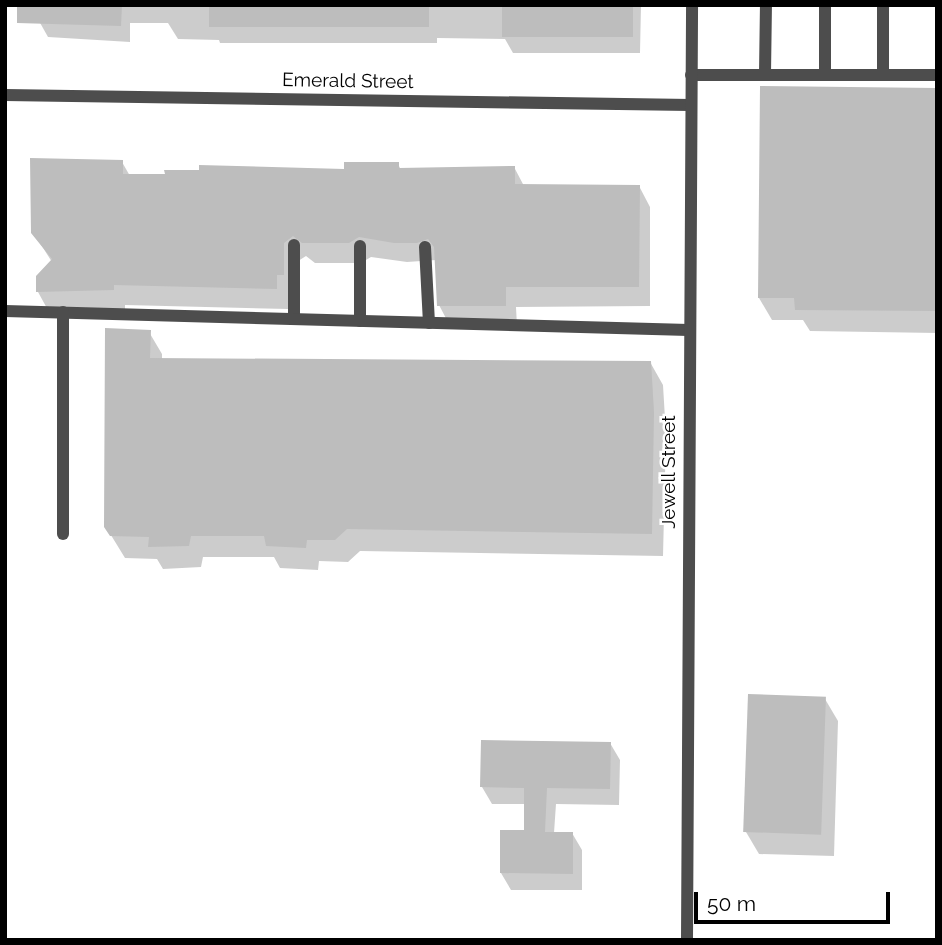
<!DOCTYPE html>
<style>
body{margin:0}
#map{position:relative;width:942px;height:945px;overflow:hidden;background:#fff;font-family:Raleway,sans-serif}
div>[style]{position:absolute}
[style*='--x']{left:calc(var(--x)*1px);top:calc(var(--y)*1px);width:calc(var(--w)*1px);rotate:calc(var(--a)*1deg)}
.shadow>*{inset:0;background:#0003}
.building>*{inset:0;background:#bdbdbd;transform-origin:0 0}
.minor>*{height:12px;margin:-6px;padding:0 6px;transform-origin:6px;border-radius:6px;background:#4d4d4d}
span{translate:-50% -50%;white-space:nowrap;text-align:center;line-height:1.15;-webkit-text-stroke:5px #fff;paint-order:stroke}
.street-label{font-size:19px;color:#000}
.frame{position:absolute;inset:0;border:7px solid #000;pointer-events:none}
.scale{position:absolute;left:694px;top:892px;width:196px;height:32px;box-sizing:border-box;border:4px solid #000;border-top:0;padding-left:9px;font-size:21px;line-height:24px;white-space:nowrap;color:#000;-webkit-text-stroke:5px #fff;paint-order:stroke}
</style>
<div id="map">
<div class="shadow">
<div style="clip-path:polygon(39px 5px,641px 5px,640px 53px,513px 53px,505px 39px,437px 38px,437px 43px,220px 43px,219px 40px,178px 39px,168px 23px,130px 23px,130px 42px,48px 37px,39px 21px)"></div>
<div style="clip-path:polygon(937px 89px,937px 333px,810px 331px,803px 320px,772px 320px,759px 298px)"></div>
<div style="clip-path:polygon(122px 162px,130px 176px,346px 170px,398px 164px,401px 170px,514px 167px,524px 186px,639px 186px,650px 207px,650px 306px,516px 307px,517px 326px,450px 326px,439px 305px,436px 260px,407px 262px,371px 257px,361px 263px,315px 263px,306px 256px,295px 263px,294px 295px,288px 295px,288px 309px,125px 305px,125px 310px,49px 312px,38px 292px,52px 262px,33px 232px)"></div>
<div style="clip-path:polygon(149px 332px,162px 354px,162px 360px,650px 362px,663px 385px,666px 435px,663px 556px,360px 551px,348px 562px,319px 561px,318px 570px,280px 568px,274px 557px,203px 557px,201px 567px,163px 569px,157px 559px,125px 558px,106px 527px)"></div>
<div style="clip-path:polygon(825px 699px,838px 721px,834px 856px,759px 854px,746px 832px)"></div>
<div style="clip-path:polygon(610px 743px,620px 760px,619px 805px,556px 804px,554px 833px,572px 833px,582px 850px,582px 890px,511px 890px,501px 873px,526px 832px,526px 804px,492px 804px,482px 787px)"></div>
</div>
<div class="building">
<div style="clip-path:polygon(17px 5px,122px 5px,121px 26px,17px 23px)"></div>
<div style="left:209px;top:5px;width:220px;height:22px"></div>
<div style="left:502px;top:5px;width:131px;height:32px"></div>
<div style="clip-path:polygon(760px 86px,937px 88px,937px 311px,795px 310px,794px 298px,758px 298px)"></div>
<div style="clip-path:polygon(30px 158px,123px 160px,123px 174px,165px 174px,164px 170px,199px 170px,199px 165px,344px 169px,344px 162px,399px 162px,399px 168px,515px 166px,515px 184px,640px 185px,639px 287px,506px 287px,506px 306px,437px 306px,434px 247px,428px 239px,417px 243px,394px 243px,359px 237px,349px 243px,302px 243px,293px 236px,284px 243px,284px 275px,277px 275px,277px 289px,114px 285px,114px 290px,36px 292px,36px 276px,52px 259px,31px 233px)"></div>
<div style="clip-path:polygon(105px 328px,151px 330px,150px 358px,651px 361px,654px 412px,652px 534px,347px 529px,335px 540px,307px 540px,306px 548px,266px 546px,264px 536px,191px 536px,189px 546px,148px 547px,149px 537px,110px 536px,104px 527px)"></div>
<div style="left:748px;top:694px;width:78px;height:138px;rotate:2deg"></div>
<div style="clip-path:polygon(481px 740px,611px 742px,610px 789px,547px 788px,545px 832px,573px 832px,573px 874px,500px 873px,500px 830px,524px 830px,524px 788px,480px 787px)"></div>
</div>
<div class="minor">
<div style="--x:825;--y:5;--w:69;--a:90"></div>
<div style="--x:765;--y:74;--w:69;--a:-89.2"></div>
<div style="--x:883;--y:74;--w:69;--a:-90"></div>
<div style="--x:691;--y:75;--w:246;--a:0"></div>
<div style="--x:5;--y:95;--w:686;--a:0.84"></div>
<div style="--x:294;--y:245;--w:74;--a:90"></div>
<div style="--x:360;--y:246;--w:75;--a:90"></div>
<div style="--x:425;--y:247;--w:76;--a:87"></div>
<div style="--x:5;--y:311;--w:684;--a:1.59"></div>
<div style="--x:63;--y:534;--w:222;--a:-90"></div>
<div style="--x:687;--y:940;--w:935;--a:-89.69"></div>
</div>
<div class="street-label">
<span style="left:348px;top:81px;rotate:1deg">Emerald Street</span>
<span style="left:669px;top:472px;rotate:-90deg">Jewell Street</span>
</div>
<div class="frame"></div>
<div class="scale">50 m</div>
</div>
